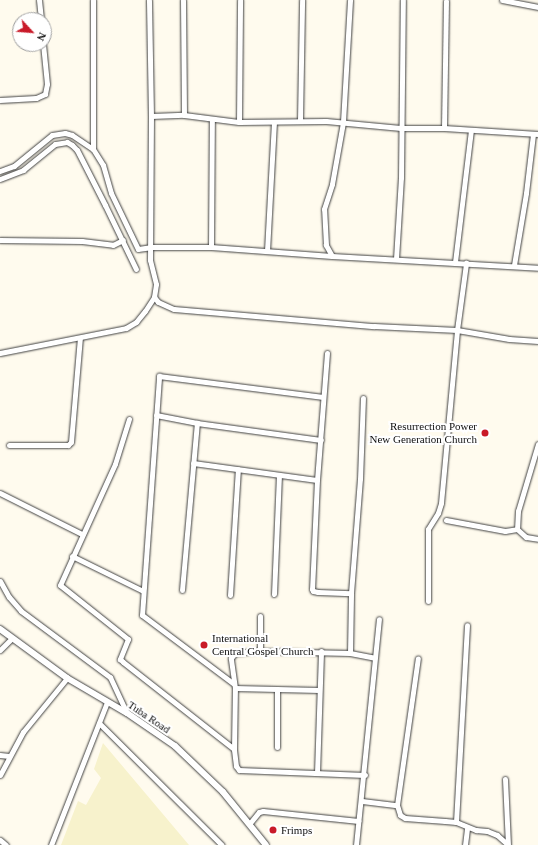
<!DOCTYPE html>
<style>
body{margin:0}
#map{position:relative;width:538px;height:845px;overflow:hidden;background:#fffbee;font-family:Georgia,serif}
div>[style]{position:absolute}
[style*='--x']{left:calc(var(--x)*1px);top:calc(var(--y)*1px);width:calc(var(--w)*1px);rotate:calc(var(--a)*1deg)}
.farmland>*{inset:0;background:#f7f2cc}
.roads{filter:drop-shadow(0 0 1px #414141) drop-shadow(0 0 1px #414141)}
.minor>*{height:5px;margin:-2.5px;padding:0 2.5px;transform-origin:2.5px;border-radius:2.5px;background:#fff}
.tertiary>*{height:6px;margin:-3px;padding:0 3px;transform-origin:3px;border-radius:3px;background:#fff}
.dots>*{width:11px;height:11px;translate:-50% -50%;box-sizing:border-box;border:2px solid #fff;border-radius:50%}
span{translate:-50% -50%;white-space:nowrap;text-align:center;line-height:1.15;-webkit-text-stroke:4px #fff;paint-order:stroke}
.poi-label{font-size:11px;color:#0e0e0e}
.right{translate:-100% -50%;text-align:right}
.left{translate:0 -50%;text-align:left}
.street-label{font-size:11px;color:#0e0e0e}
.north{position:absolute;left:12px;top:12px;width:40px;height:40px;box-sizing:border-box;background:#fff;border:1px solid #9f9f9f;border-radius:50%;rotate:116deg;font-size:11px;font-weight:700;line-height:16px;text-align:center;color:#0e0e0e}
.north::after{content:'';display:block;margin:auto;width:14px;height:18px;background:#c91a29;clip-path:polygon(50% 0,100% 100%,50% 72%,0 100%)}
</style>
<div id="map">
<div class="farmland">
<div style="clip-path:polygon(103px 743px,189px 845px,61px 845px,78px 801px,86px 805px,101px 778px,94px 769px)"></div>
</div>
<div class="roads">
<div class="minor">
<div style="--x:39;--y:0;--w:20;--a:84"></div>
<div style="--x:93;--y:0;--w:149;--a:90"></div>
<div style="--x:93;--y:149;--w:19;--a:58"></div>
<div style="--x:103;--y:165;--w:29;--a:74"></div>
<div style="--x:111;--y:193;--w:62;--a:64.3"></div>
<div style="--x:138;--y:249;--w:14;--a:-8"></div>
<div style="--x:152;--y:247;--w:59;--a:0"></div>
<div style="--x:211;--y:247;--w:121;--a:4.3"></div>
<div style="--x:332;--y:256;--w:206;--a:3.3"></div>
<div style="--x:183;--y:0;--w:115;--a:89.5"></div>
<div style="--x:502;--y:0;--w:37;--a:11"></div>
<div style="--x:0;--y:100;--w:36;--a:-3"></div>
<div style="--x:36;--y:98;--w:10;--a:-24"></div>
<div style="--x:45;--y:94;--w:10;--a:-79"></div>
<div style="--x:47;--y:84;--w:40;--a:-95.7"></div>
<div style="--x:151;--y:116;--w:33;--a:-2"></div>
<div style="--x:184;--y:115;--w:55;--a:7.3"></div>
<div style="--x:239;--y:122;--w:87;--a:-0.7"></div>
<div style="--x:326;--y:121;--w:75;--a:5.3"></div>
<div style="--x:401;--y:128;--w:43;--a:0"></div>
<div style="--x:444;--y:128;--w:94;--a:3.7"></div>
<div style="--x:300;--y:120;--w:120;--a:-89"></div>
<div style="--x:239;--y:122;--w:122;--a:-89.5"></div>
<div style="--x:444;--y:128;--w:127;--a:-89.1"></div>
<div style="--x:0;--y:171;--w:15;--a:-20"></div>
<div style="--x:14;--y:166;--w:49;--a:-39.2"></div>
<div style="--x:52;--y:135;--w:13;--a:-9"></div>
<div style="--x:65;--y:133;--w:7;--a:16"></div>
<div style="--x:72;--y:135;--w:25;--a:34"></div>
<div style="--x:0;--y:179;--w:25;--a:-21"></div>
<div style="--x:23;--y:170;--w:41;--a:-39.1"></div>
<div style="--x:55;--y:144;--w:12;--a:-9"></div>
<div style="--x:67;--y:142;--w:6;--a:31"></div>
<div style="--x:72;--y:145;--w:7;--a:45"></div>
<div style="--x:77;--y:150;--w:62;--a:63"></div>
<div style="--x:105;--y:205;--w:71;--a:64.2"></div>
<div style="--x:0;--y:240;--w:82;--a:0.7"></div>
<div style="--x:82;--y:241;--w:31;--a:7"></div>
<div style="--x:113;--y:245;--w:11;--a:-27"></div>
<div style="--x:211;--y:247;--w:128;--a:-89.6"></div>
<div style="--x:267;--y:251;--w:129;--a:-86.9"></div>
<div style="--x:332;--y:256;--w:13;--a:-119"></div>
<div style="--x:326;--y:245;--w:36;--a:-93"></div>
<div style="--x:324;--y:209;--w:26;--a:-72"></div>
<div style="--x:332;--y:184;--w:63;--a:-79.9"></div>
<div style="--x:343;--y:122;--w:122;--a:-86.7"></div>
<div style="--x:396;--y:259;--w:81;--a:-86.5"></div>
<div style="--x:401;--y:178;--w:178;--a:-89.4"></div>
<div style="--x:455;--y:262;--w:133;--a:-83.1"></div>
<div style="--x:514;--y:265;--w:73;--a:-80.5"></div>
<div style="--x:526;--y:193;--w:59;--a:-83.2"></div>
<div style="--x:154;--y:297;--w:6;--a:51"></div>
<div style="--x:158;--y:302;--w:17;--a:24"></div>
<div style="--x:174;--y:309;--w:201;--a:4.9"></div>
<div style="--x:374;--y:326;--w:83;--a:2.8"></div>
<div style="--x:457;--y:330;--w:53;--a:9.8"></div>
<div style="--x:509;--y:339;--w:29;--a:4"></div>
<div style="--x:0;--y:353;--w:128;--a:-11.2"></div>
<div style="--x:126;--y:328;--w:12;--a:-31"></div>
<div style="--x:136;--y:322;--w:14;--a:-51"></div>
<div style="--x:145;--y:311;--w:17;--a:-57"></div>
<div style="--x:154;--y:297;--w:13;--a:-81"></div>
<div style="--x:156;--y:284;--w:25;--a:-104"></div>
<div style="--x:150;--y:260;--w:144;--a:-89.6"></div>
<div style="--x:151;--y:116;--w:116;--a:-91"></div>
<div style="--x:327;--y:353;--w:127;--a:94.5"></div>
<div style="--x:317;--y:480;--w:109;--a:92.6"></div>
<div style="--x:312;--y:589;--w:2;--a:63"></div>
<div style="--x:313;--y:591;--w:5;--a:11"></div>
<div style="--x:318;--y:592;--w:33;--a:2"></div>
<div style="--x:156;--y:415;--w:42;--a:11"></div>
<div style="--x:197;--y:423;--w:125;--a:7.8"></div>
<div style="--x:129;--y:419;--w:47;--a:107.3"></div>
<div style="--x:115;--y:464;--w:133;--a:114.4"></div>
<div style="--x:60;--y:585;--w:87;--a:38.5"></div>
<div style="--x:128;--y:639;--w:22;--a:112"></div>
<div style="--x:120;--y:659;--w:4;--a:45"></div>
<div style="--x:123;--y:662;--w:141;--a:38.1"></div>
<div style="--x:538;--y:444;--w:70;--a:106.6"></div>
<div style="--x:518;--y:511;--w:18;--a:93"></div>
<div style="--x:517;--y:529;--w:12;--a:42"></div>
<div style="--x:526;--y:537;--w:12;--a:9"></div>
<div style="--x:9;--y:445;--w:59;--a:0"></div>
<div style="--x:68;--y:445;--w:4;--a:-45"></div>
<div style="--x:71;--y:442;--w:104;--a:-85.1"></div>
<div style="--x:193;--y:463;--w:125;--a:7.8"></div>
<div style="--x:0;--y:493;--w:92;--a:26.6"></div>
<div style="--x:446;--y:520;--w:60;--a:10.6"></div>
<div style="--x:505;--y:531;--w:12;--a:-9"></div>
<div style="--x:72;--y:556;--w:79;--a:26.2"></div>
<div style="--x:0;--y:581;--w:18;--a:61"></div>
<div style="--x:9;--y:597;--w:18;--a:49"></div>
<div style="--x:21;--y:611;--w:111;--a:36.6"></div>
<div style="--x:110;--y:677;--w:38;--a:65"></div>
<div style="--x:182;--y:590;--w:168;--a:-84.9"></div>
<div style="--x:274;--y:594;--w:119;--a:-87.6"></div>
<div style="--x:230;--y:595;--w:126;--a:-86.4"></div>
<div style="--x:428;--y:601;--w:72;--a:-90"></div>
<div style="--x:428;--y:529;--w:19;--a:-58"></div>
<div style="--x:438;--y:513;--w:10;--a:-73"></div>
<div style="--x:441;--y:503;--w:174;--a:-84.7"></div>
<div style="--x:457;--y:330;--w:68;--a:-82.3"></div>
<div style="--x:260;--y:616;--w:35;--a:90"></div>
<div style="--x:0;--y:650;--w:16;--a:-45"></div>
<div style="--x:350;--y:653;--w:60;--a:-89"></div>
<div style="--x:351;--y:593;--w:114;--a:-85.5"></div>
<div style="--x:360;--y:479;--w:81;--a:-87.9"></div>
<div style="--x:234;--y:684;--w:115;--a:-143.1"></div>
<div style="--x:142;--y:615;--w:240;--a:-85.9"></div>
<div style="--x:159;--y:376;--w:165;--a:7.3"></div>
<div style="--x:235;--y:688;--w:84;--a:1.4"></div>
<div style="--x:99;--y:723;--w:173;--a:44.8"></div>
<div style="--x:277;--y:747;--w:58;--a:-90"></div>
<div style="--x:0;--y:755;--w:9;--a:6"></div>
<div style="--x:317;--y:773;--w:122;--a:-88.1"></div>
<div style="--x:0;--y:775;--w:49;--a:-61.9"></div>
<div style="--x:23;--y:732;--w:70;--a:-50.8"></div>
<div style="--x:365;--y:775;--w:126;--a:-177.7"></div>
<div style="--x:239;--y:770;--w:5;--a:-127"></div>
<div style="--x:236;--y:766;--w:17;--a:-97"></div>
<div style="--x:234;--y:749;--w:61;--a:-89.1"></div>
<div style="--x:235;--y:688;--w:30;--a:-98"></div>
<div style="--x:231;--y:658;--w:6;--a:-51"></div>
<div style="--x:235;--y:653;--w:25;--a:-5"></div>
<div style="--x:260;--y:651;--w:90;--a:1.3"></div>
<div style="--x:350;--y:653;--w:25;--a:11"></div>
<div style="--x:505;--y:779;--w:66;--a:87.4"></div>
<div style="--x:362;--y:801;--w:35;--a:7"></div>
<div style="--x:397;--y:805;--w:10;--a:73"></div>
<div style="--x:400;--y:815;--w:6;--a:31"></div>
<div style="--x:405;--y:818;--w:40;--a:4.3"></div>
<div style="--x:445;--y:821;--w:11;--a:5"></div>
<div style="--x:456;--y:822;--w:22;--a:22"></div>
<div style="--x:476;--y:830;--w:11;--a:5"></div>
<div style="--x:487;--y:831;--w:11;--a:22"></div>
<div style="--x:497;--y:835;--w:13;--a:42"></div>
<div style="--x:397;--y:805;--w:148;--a:-81.9"></div>
<div style="--x:456;--y:822;--w:197;--a:-86.8"></div>
<div style="--x:250;--y:823;--w:14;--a:-51"></div>
<div style="--x:259;--y:812;--w:4;--a:-14"></div>
<div style="--x:263;--y:811;--w:96;--a:6"></div>
<div style="--x:0;--y:840;--w:8;--a:40"></div>
<div style="--x:51;--y:845;--w:154;--a:-68.6"></div>
<div style="--x:356;--y:845;--w:227;--a:-84.2"></div>
<div style="--x:465;--y:845;--w:17;--a:-83"></div>
</div>
<div class="tertiary">
<div style="--x:0;--y:629;--w:83;--a:36.2"></div>
<div style="--x:67;--y:678;--w:69;--a:30.3"></div>
<div style="--x:127;--y:713;--w:58;--a:34.5"></div>
<div style="--x:175;--y:746;--w:66;--a:43.8"></div>
<div style="--x:223;--y:792;--w:68;--a:50.9"></div>
</div>
</div>
<div class="dots">
<div style="left:485px;top:433px;background:#c91a29"></div>
<div style="left:204px;top:645px;background:#c91a29"></div>
<div style="left:273px;top:830px;background:#c91a29"></div>
</div>
<div class="poi-label">
<span class="right" style="left:477px;top:433px">Resurrection Power<br>New Generation Church</span>
<span class="left" style="left:212px;top:645px">International<br>Central Gospel Church</span>
<span class="left" style="left:281px;top:830px">Frimps</span>
</div>
<div class="street-label">
<span style="left:149px;top:717px;rotate:34deg">Tuba Road</span>
</div>
<div class="north">N</div>
</div>
